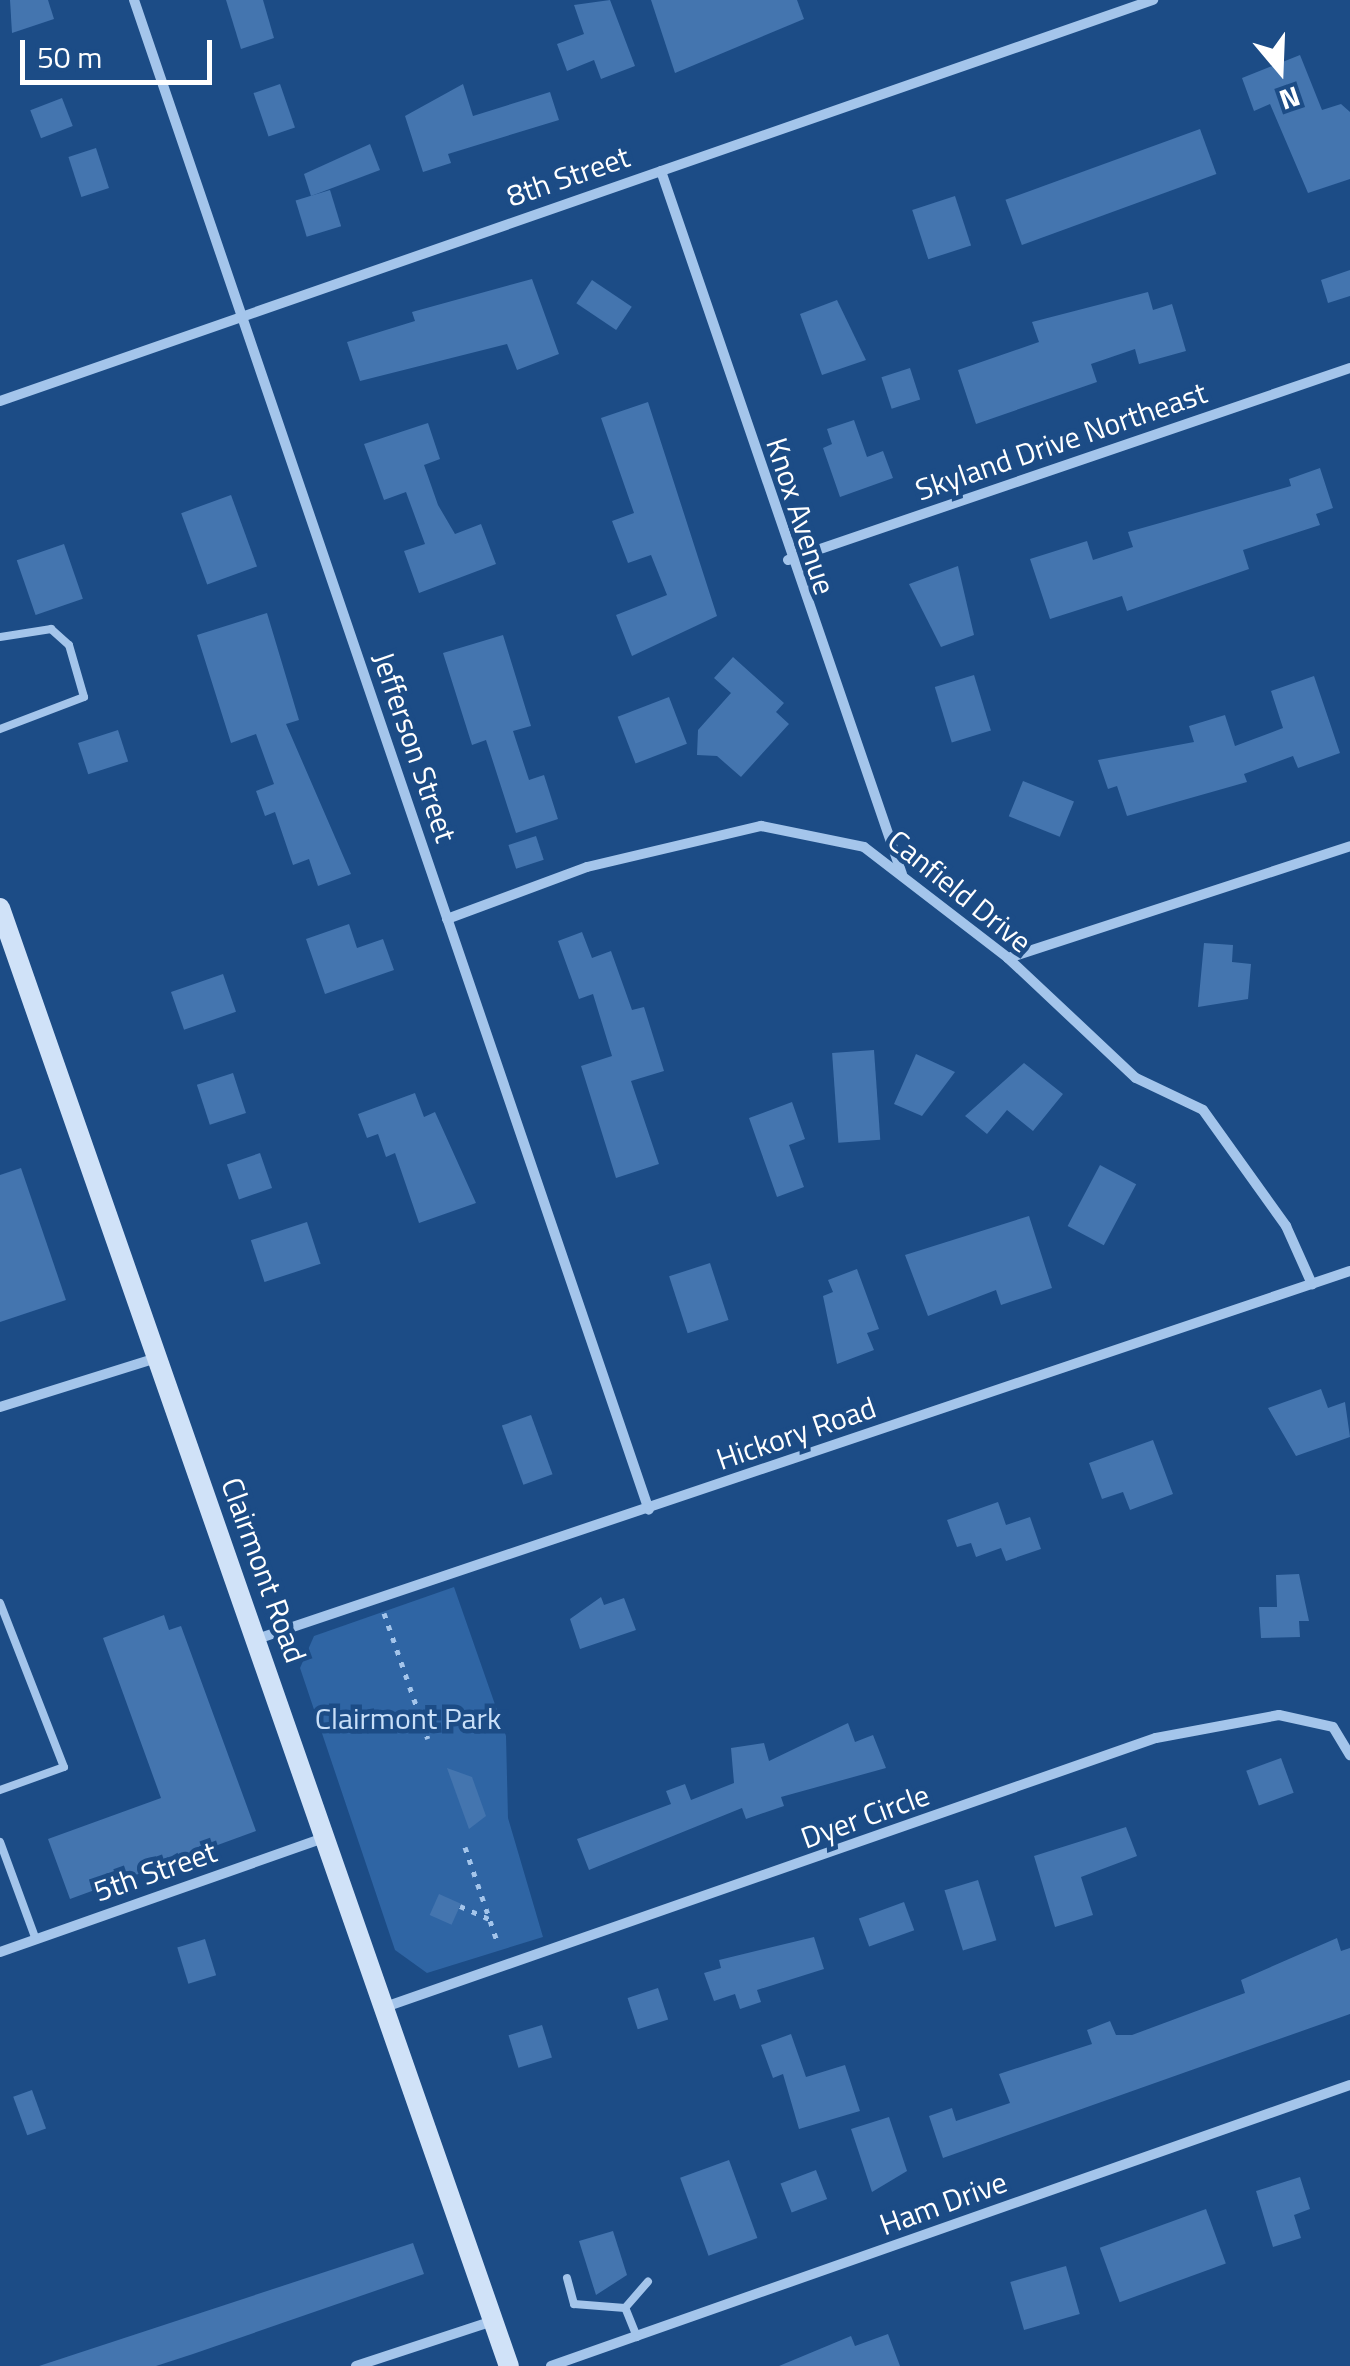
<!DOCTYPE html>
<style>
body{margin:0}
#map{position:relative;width:1350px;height:2366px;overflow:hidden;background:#1c4c86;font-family:"Titillium Web",sans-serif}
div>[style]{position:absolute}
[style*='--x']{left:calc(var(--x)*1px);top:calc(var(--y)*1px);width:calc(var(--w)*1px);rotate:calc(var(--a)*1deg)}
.green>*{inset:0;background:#2f65a4}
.building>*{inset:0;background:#4475af;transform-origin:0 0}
.path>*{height:5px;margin-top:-2.5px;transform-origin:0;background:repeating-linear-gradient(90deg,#a4c5eb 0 5px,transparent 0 13px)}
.service>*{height:8px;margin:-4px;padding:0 4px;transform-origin:4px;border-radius:4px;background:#a4c5eb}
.minor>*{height:10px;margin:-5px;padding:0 5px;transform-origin:5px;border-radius:5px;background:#a4c5eb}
.secondary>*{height:20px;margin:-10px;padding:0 10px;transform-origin:10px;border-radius:10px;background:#d0e2f8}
span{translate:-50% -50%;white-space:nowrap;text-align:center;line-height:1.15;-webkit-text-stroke:9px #1c4c86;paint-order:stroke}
.street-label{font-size:30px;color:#fff}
.park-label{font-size:30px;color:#c9dff8}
.north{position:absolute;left:1230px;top:20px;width:100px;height:100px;-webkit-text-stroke:8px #1c4c86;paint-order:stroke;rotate:161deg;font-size:28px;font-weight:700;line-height:40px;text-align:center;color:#fff}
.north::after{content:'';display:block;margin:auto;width:35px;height:45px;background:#fff;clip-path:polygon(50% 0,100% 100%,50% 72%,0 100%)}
.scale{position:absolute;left:20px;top:40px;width:192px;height:45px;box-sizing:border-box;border:5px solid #fff;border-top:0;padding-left:12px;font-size:30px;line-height:35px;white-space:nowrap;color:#fff;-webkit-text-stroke:8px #1c4c86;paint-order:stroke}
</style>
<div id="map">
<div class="green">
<div style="clip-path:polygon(454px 1587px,506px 1736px,508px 1818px,543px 1937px,427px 1973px,395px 1950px,300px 1668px,314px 1636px)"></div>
</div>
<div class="building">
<div style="clip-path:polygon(10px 0,48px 0,54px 19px,12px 33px)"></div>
<div style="clip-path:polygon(226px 0,263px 0,274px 38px,241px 49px)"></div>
<div style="clip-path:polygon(610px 0,635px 66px,601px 79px,594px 60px,567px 71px,557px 44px,584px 34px,574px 5px)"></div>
<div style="clip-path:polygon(651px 0,797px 0,804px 19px,675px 73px)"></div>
<div style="clip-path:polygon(1300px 55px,1322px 110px,1341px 104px,1350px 112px,1350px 179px,1308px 193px,1270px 104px,1254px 111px,1242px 78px)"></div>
<div style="left:280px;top:84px;width:46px;height:28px;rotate:71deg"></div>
<div style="clip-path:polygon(463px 84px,473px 116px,550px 92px,559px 120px,448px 154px,451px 163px,423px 172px,405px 116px)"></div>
<div style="left:62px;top:98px;width:30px;height:34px;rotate:69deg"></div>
<div style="left:1200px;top:129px;width:48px;height:207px;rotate:70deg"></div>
<div style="clip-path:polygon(370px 144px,380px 170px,311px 196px,304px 174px)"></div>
<div style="left:96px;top:148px;width:42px;height:29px;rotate:72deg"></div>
<div style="left:330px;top:190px;width:38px;height:36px;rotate:73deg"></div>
<div style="left:955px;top:196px;width:52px;height:45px;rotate:72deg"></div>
<div style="clip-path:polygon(1350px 270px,1350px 296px,1328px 303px,1321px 280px)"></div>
<div style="clip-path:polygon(532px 279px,559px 354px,517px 370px,507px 344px,360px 381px,347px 342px,415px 321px,412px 312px)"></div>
<div style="left:592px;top:280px;width:48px;height:28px;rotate:34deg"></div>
<div style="clip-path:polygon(1148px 292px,1153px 310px,1172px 304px,1186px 351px,1139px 364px,1135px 349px,1091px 364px,1097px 382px,976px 424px,958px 370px,1039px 342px,1032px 322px)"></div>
<div style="clip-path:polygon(837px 300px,866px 360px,822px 375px,800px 314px)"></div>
<div style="left:910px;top:368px;width:33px;height:30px;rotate:72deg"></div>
<div style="clip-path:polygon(648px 402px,717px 616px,632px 656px,616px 615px,667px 595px,651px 555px,628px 563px,612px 521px,634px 513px,601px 418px)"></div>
<div style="clip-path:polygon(854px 420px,867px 457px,883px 451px,893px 478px,840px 497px,823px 448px,832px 444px,827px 429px)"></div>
<div style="clip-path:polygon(428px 423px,440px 459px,424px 465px,438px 505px,455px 534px,481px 524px,496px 564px,419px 593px,404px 551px,425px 544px,406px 492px,384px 500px,364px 444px)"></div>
<div style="clip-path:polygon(1320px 468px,1333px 508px,1316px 514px,1320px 525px,1243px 550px,1249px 569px,1127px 611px,1122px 596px,1050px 619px,1030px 559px,1087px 541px,1093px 560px,1133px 547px,1128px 532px,1291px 486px,1289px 479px)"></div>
<div style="left:231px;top:495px;width:76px;height:53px;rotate:70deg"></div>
<div style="left:64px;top:544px;width:58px;height:50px;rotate:71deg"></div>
<div style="clip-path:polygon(958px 566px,974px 635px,941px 647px,909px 584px)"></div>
<div style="clip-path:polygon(267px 613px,299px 720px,286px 724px,351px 874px,318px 886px,309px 859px,293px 865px,275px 812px,265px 816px,256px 791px,274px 784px,256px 734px,231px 743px,197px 635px)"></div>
<div style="clip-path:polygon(503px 635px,531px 726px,513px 731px,529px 780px,544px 775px,558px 819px,516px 833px,486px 740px,472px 745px,443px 653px)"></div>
<div style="clip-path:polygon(733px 657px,784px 703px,776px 712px,789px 724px,741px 777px,717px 756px,697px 755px,698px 730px,731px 693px,714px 678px)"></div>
<div style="left:974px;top:675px;width:58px;height:41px;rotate:73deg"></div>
<div style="clip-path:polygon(1314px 676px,1340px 753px,1298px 768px,1293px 756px,1244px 774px,1247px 782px,1127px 816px,1117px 786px,1108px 789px,1098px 760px,1194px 742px,1189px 726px,1225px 715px,1235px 746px,1283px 728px,1271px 691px)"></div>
<div style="left:669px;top:697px;width:50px;height:55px;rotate:69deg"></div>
<div style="left:118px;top:730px;width:33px;height:42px;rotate:72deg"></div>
<div style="left:1023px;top:781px;width:55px;height:38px;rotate:22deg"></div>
<div style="left:536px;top:836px;width:25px;height:29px;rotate:72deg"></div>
<div style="clip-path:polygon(349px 924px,357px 948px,383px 939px,394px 970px,325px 994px,306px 939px)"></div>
<div style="clip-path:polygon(582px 932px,592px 958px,611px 951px,632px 1010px,644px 1007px,664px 1071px,631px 1081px,659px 1164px,616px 1178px,581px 1066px,612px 1056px,593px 994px,579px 999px,558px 941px)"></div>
<div style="clip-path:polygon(1204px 943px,1233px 945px,1232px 962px,1251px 964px,1248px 999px,1198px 1007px)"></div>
<div style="left:223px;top:974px;width:40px;height:55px;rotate:71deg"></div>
<div style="left:874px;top:1050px;width:90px;height:42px;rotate:86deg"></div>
<div style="clip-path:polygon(916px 1054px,955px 1072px,922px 1116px,894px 1104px)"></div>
<div style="clip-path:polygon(1024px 1063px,1063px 1094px,1033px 1131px,1007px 1110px,987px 1134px,965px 1116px)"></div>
<div style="left:233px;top:1073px;width:42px;height:38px;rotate:72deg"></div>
<div style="clip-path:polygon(415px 1093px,424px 1117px,435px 1112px,476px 1203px,419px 1223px,395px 1153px,386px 1157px,378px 1134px,367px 1138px,358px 1114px)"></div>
<div style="clip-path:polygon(792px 1102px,805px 1139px,789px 1145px,804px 1187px,777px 1197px,749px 1118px)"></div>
<div style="left:260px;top:1153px;width:37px;height:35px;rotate:71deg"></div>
<div style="left:1100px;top:1165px;width:41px;height:69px;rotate:28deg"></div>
<div style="clip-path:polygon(21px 1168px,66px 1300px,0 1322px,0 1175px)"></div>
<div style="clip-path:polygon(1029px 1216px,1052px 1288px,1001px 1305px,996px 1290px,928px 1316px,905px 1255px)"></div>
<div style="left:307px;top:1222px;width:44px;height:59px;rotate:72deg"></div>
<div style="left:710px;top:1263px;width:60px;height:43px;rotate:72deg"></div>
<div style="clip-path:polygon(857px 1269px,879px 1329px,867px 1333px,874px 1350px,837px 1364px,823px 1296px,833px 1292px,828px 1280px)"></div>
<div style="clip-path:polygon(1321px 1389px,1328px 1408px,1345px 1402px,1350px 1437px,1296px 1456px,1268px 1408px)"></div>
<div style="left:531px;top:1415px;width:63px;height:31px;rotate:70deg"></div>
<div style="clip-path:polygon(1153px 1440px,1173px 1494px,1130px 1510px,1123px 1492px,1102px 1499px,1089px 1463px)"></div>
<div style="clip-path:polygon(998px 1502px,1006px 1525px,1030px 1517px,1041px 1549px,1006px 1561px,1001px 1548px,976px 1557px,971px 1543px,957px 1547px,947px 1520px)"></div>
<div style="clip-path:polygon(1299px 1574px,1309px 1621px,1299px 1621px,1300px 1637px,1261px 1638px,1259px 1607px,1277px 1607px,1276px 1575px)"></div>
<div style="clip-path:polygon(601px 1597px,604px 1605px,624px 1598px,636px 1630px,580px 1649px,570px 1619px)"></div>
<div style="clip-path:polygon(164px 1615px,169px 1630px,181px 1626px,256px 1831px,70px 1899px,48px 1839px,161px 1798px,103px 1638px)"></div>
<div style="clip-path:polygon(848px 1723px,855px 1742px,873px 1735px,886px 1768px,781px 1797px,784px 1806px,746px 1819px,742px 1808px,589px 1870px,577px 1839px,671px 1804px,666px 1791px,685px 1784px,691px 1800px,734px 1783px,731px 1748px,764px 1743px,769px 1761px)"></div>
<div style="left:1281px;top:1758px;width:37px;height:37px;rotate:70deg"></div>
<div style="clip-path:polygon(447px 1768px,472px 1777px,486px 1816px,469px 1829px)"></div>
<div style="clip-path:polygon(1126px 1827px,1137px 1856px,1081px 1877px,1093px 1915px,1055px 1927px,1034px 1856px)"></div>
<div style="left:978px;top:1880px;width:63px;height:35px;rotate:73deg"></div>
<div style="left:439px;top:1894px;width:24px;height:23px;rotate:24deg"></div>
<div style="left:904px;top:1902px;width:30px;height:48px;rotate:70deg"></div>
<div style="clip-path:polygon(814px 1937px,824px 1969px,757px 1990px,761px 2002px,740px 2009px,735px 1994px,714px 2001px,704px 1973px,721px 1968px,719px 1960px)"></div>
<div style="clip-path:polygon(1337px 1938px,1341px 1951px,1350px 1948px,1350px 2014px,943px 2158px,929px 2116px,952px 2108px,956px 2121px,1010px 2103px,999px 2074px,1092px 2044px,1087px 2030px,1110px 2021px,1116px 2035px,1132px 2035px,1245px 1993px,1241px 1980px)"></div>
<div style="left:205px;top:1939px;width:38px;height:29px;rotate:73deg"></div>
<div style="left:658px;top:1988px;width:33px;height:32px;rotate:72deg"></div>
<div style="left:542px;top:2025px;width:34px;height:35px;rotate:73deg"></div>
<div style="clip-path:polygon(791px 2034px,806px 2077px,845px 2065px,860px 2111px,799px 2129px,783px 2074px,773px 2078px,761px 2045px)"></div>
<div style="left:32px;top:2090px;width:41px;height:20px;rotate:70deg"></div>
<div style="clip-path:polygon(889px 2117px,907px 2171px,872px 2192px,851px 2129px)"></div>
<div style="left:729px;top:2160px;width:83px;height:52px;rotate:70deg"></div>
<div style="left:816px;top:2170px;width:31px;height:38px;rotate:69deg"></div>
<div style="clip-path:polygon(1300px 2177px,1310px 2209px,1294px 2215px,1301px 2238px,1273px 2247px,1256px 2191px)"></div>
<div style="left:1206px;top:2209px;width:58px;height:113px;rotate:70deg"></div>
<div style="clip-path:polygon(613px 2231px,627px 2275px,596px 2295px,579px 2241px)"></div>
<div style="clip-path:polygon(413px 2243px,424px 2274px,193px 2354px,156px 2366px,39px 2366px)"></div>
<div style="left:1066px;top:2266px;width:50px;height:58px;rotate:74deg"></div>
<div style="clip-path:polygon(888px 2334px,900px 2366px,779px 2366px,851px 2336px,855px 2346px)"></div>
</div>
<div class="path">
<div style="--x:384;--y:1613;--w:133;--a:70.8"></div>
<div style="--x:465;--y:1847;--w:102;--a:71.2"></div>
<div style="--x:460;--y:1906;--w:32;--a:24"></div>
</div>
<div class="service">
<div style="--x:0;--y:637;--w:52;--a:-8.9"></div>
<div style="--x:51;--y:629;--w:24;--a:42"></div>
<div style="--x:69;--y:645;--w:54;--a:73.9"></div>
<div style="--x:84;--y:697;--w:90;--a:159.1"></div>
<div style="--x:0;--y:1603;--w:176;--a:68.7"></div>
<div style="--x:64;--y:1767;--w:68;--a:160.2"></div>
<div style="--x:0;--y:1842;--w:104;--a:69.8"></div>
<div style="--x:567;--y:2278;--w:27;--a:75"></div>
<div style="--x:574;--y:2304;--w:51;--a:4.5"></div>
<div style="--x:637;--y:2337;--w:31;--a:-112"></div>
<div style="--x:625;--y:2308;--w:35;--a:-49"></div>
</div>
<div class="minor">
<div style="--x:134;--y:0;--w:1595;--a:71.17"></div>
<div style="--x:661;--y:171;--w:743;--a:71.08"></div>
<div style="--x:0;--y:401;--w:1221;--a:-19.18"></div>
<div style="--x:788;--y:560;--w:594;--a:-18.86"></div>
<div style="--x:447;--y:919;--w:149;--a:-20.4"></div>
<div style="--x:587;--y:867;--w:179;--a:-13.3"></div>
<div style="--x:761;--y:826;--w:105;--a:11.5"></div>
<div style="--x:864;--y:847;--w:182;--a:37.6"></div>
<div style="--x:1008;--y:958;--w:175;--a:43.2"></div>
<div style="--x:1136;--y:1078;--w:74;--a:25.5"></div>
<div style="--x:1203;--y:1110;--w:143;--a:54.4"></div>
<div style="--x:1286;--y:1226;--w:64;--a:65.9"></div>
<div style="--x:1008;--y:958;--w:360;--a:-18.1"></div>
<div style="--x:0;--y:1407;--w:164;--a:-17.4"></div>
<div style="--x:257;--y:1639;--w:1153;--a:-18.61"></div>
<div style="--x:0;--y:1952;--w:346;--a:-19.4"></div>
<div style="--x:388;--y:2006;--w:813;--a:-19.24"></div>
<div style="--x:1156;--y:1738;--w:125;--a:-10.6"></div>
<div style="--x:1279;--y:1715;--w:55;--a:12.5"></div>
<div style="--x:1333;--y:1727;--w:33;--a:59"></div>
<div style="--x:356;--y:2366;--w:144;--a:-18.2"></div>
<div style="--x:551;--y:2366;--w:847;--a:-19.38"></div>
</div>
<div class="secondary">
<div style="--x:0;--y:908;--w:1544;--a:70.76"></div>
</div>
<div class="street-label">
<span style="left:568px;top:176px;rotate:-19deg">8th Street</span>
<span style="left:1061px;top:441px;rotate:-19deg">Skyland Drive Northeast</span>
<span style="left:801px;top:516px;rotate:72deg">Knox Avenue</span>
<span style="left:415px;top:747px;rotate:71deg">Jefferson Street</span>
<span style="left:960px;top:891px;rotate:39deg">Canfield Drive</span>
<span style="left:796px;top:1433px;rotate:-19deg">Hickory Road</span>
<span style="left:264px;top:1570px;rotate:70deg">Clairmont Road</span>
<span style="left:865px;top:1816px;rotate:-20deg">Dyer Circle</span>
<span style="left:155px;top:1871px;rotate:-19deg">5th Street</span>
<span style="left:943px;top:2203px;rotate:-20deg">Ham Drive</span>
</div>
<div class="park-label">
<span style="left:408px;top:1718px">Clairmont Park</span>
</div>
<div class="north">N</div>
<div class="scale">50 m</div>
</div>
